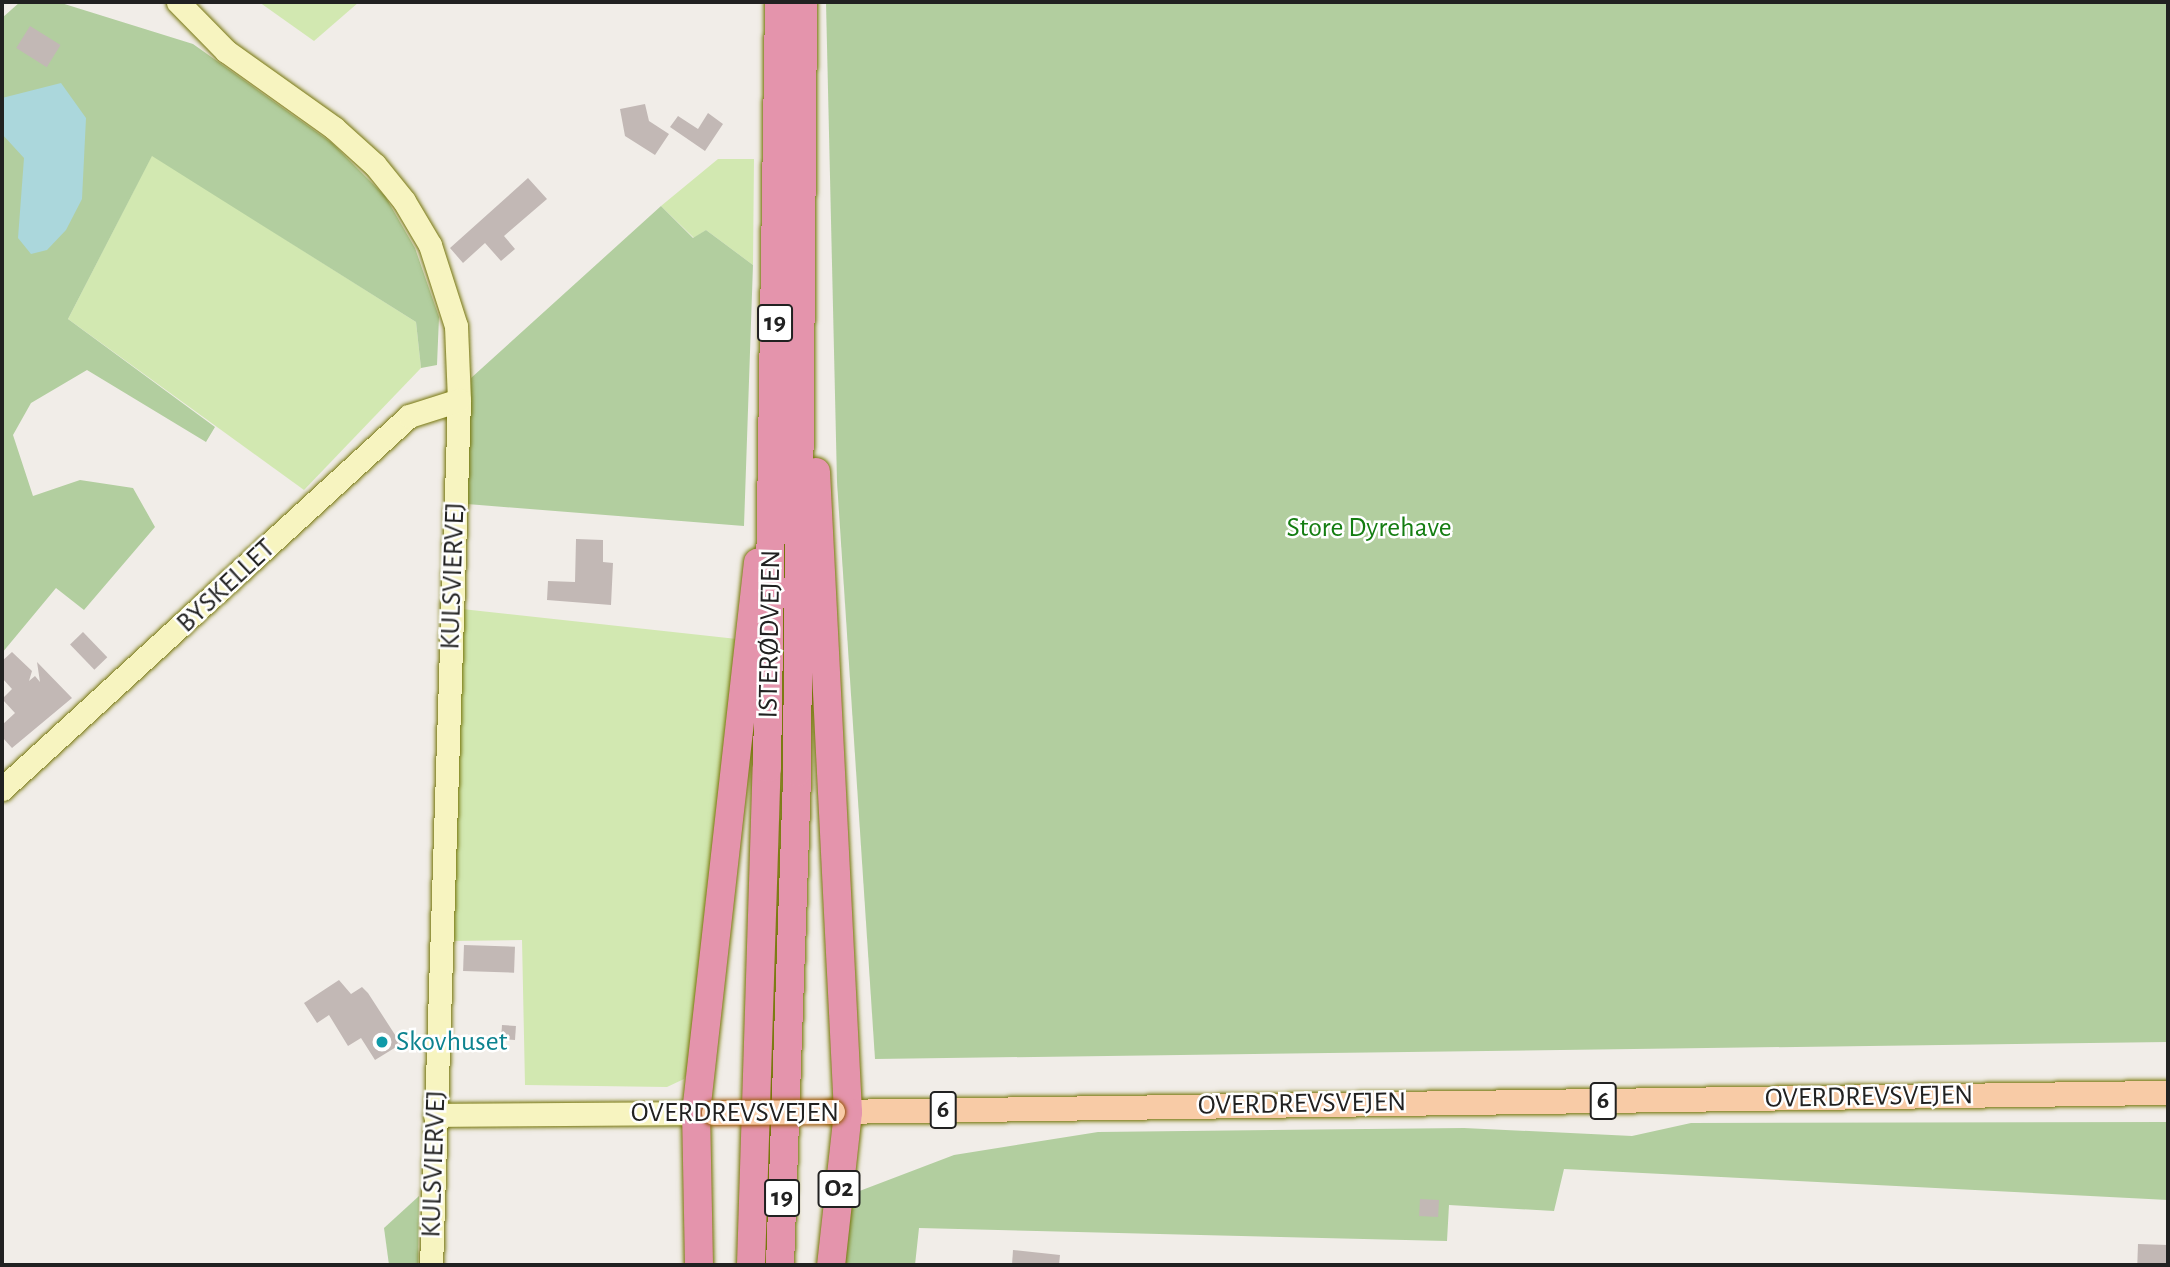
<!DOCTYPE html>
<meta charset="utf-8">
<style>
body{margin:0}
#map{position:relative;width:2170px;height:1267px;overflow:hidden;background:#f1ede8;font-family:"Alegreya Sans",sans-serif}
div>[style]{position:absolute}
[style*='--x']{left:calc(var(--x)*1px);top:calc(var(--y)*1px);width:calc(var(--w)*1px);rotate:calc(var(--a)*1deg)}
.grass>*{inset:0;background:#d2e8b1}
.forest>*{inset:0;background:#b2ce9f}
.water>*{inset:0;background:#abd7dc}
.building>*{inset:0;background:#c2b8b5;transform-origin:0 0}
.roads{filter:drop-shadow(0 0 2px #76760a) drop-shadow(0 0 2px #76760a)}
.secondary>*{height:23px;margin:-11.5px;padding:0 11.5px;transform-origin:11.5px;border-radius:11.5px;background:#f7f4c0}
.primary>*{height:24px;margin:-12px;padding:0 12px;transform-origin:12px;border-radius:12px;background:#f8cba6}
.highway>*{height:28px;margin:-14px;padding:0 14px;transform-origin:14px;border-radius:14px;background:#e494ac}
.bridges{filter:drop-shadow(0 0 2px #985706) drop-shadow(0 0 2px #985706)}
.primary-bridge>*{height:24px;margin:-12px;padding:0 12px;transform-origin:12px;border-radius:12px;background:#f8cba6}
.dots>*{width:19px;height:19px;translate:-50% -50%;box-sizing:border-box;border:4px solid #fff;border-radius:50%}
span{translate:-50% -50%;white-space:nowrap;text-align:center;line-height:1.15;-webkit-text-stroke:5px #fff;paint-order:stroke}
.shield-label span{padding:2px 5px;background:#fff;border:2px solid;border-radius:5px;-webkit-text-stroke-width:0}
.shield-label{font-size:26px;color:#212121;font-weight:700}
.park-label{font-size:28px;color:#147d11}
.street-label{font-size:28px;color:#212121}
.culture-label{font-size:28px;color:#0d838f}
.left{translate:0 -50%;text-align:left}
.frame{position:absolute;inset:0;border:4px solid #212121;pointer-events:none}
</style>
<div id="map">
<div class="grass">
<div style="clip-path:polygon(259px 2px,359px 2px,314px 41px)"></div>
<div style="clip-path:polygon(152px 155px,416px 322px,421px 368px,304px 490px,68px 319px)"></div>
<div style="clip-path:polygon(718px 159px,754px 159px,753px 265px,706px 230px,694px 238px,661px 206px)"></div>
<div style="clip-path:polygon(462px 609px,737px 639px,688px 1069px,684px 1079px,667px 1087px,525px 1085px,522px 940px,453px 941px)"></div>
</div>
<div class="forest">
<div style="clip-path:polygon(20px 2px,58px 2px,193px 44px,332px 143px,385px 196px,415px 248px,439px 317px,437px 365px,421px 368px,416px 322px,152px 156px,68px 319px,215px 427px,206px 442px,87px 370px,31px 403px,13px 435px,33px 496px,80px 480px,133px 488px,155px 527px,84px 610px,56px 588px,2px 653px,2px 18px)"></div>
<div style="clip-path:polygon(826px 2px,2168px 2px,2168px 1042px,875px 1059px,837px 482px)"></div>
<div style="clip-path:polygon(661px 206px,693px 238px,706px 230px,753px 265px,744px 526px,467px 504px,471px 378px)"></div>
<div style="clip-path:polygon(2168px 1122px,2168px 1200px,1564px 1169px,1554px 1211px,1449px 1205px,1447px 1241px,919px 1228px,915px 1265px,845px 1265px,849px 1195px,954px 1155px,1098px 1132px,1464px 1128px,1632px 1136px,1691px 1123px)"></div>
<div style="clip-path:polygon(419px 1196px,418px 1265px,389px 1265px,384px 1228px)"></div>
</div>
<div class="water">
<div style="clip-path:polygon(61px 83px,86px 118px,82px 199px,66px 230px,47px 250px,31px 254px,18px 238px,24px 158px,2px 134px,2px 98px)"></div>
</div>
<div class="building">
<div style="left:30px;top:26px;width:36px;height:26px;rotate:32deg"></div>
<div style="clip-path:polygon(645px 104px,649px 121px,669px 134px,655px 155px,625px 136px,620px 109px)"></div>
<div style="clip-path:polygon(708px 113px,723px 124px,705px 151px,670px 127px,678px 116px,698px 129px)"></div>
<div style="clip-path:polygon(528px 178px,547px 199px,504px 236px,515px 249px,501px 261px,485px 243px,463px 263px,450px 248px)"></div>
<div style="clip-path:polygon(576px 539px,603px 540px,603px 562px,613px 563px,611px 605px,547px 600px,548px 581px,575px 582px)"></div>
<div style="left:83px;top:632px;width:35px;height:18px;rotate:46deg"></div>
<div style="clip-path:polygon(12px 652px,32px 671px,29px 681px,35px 676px,40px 682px,37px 662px,72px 698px,12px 748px,2px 737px,2px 725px,15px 713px,2px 699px,12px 689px,2px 678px,2px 661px)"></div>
<div style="left:464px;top:945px;width:51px;height:26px;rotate:2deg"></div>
<div style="clip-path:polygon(339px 980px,351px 994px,362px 987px,368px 993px,401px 1044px,375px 1060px,361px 1038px,348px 1046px,329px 1015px,317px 1023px,304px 1003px)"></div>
<div style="left:502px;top:1025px;width:14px;height:14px;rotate:4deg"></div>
<div style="left:1420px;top:1199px;width:19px;height:17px;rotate:3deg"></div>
<div style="left:2138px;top:1244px;width:30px;height:21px;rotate:2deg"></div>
<div style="clip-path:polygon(1013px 1250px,1060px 1255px,1059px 1265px,1012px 1265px)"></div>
</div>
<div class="roads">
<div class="secondary">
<div style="--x:178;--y:2;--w:69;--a:45.6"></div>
<div style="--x:226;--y:51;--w:133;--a:35.5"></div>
<div style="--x:334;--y:128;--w:55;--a:42.1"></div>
<div style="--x:375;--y:165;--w:46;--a:51.1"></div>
<div style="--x:404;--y:201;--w:51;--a:59.4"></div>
<div style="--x:430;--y:245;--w:85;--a:72.2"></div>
<div style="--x:456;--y:326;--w:74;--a:87.7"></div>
<div style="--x:459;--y:400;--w:865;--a:91.85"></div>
<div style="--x:2;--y:789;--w:552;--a:-42.5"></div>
<div style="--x:409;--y:416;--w:52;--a:-17.7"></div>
<div style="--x:435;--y:1115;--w:261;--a:-0.4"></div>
</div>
<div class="primary">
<div style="--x:833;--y:1112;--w:1335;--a:-0.82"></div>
</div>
<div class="highway">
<div style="--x:816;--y:472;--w:641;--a:87.14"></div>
<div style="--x:848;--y:1112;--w:154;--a:96.3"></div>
<div style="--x:699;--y:1265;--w:152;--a:-91.1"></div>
<div style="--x:696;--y:1113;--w:554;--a:-83.58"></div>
<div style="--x:751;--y:1265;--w:497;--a:-88.2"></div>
<div style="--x:767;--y:768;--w:766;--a:-89.1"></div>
<div style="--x:780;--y:1265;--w:493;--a:-88"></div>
<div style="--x:797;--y:772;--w:770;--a:-89.55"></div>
</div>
</div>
<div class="bridges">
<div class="primary-bridge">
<div style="--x:714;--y:1113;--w:119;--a:-0.5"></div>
</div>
</div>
<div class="dots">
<div style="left:382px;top:1042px;background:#0f9aa8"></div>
</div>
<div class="shield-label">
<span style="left:775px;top:323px">19</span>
<span style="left:1603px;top:1101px">6</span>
<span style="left:943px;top:1110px">6</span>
<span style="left:839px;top:1189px">O2</span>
<span style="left:782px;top:1198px">19</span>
</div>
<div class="park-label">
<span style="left:1369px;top:528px">Store Dyrehave</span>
</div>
<div class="street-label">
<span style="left:453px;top:576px;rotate:-88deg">KULSVIERVEJ</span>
<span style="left:226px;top:586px;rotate:-43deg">BYSKELLET</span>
<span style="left:770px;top:634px;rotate:-89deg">ISTERØDVEJEN</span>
<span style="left:1869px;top:1097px;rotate:-1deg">OVERDREVSVEJEN</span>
<span style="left:1302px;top:1104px;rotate:-1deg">OVERDREVSVEJEN</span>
<span style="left:735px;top:1113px">OVERDREVSVEJEN</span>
<span style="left:434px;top:1164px;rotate:-88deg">KULSVIERVEJ</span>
</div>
<div class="culture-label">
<span class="left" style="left:396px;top:1042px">Skovhuset</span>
</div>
<div class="frame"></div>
</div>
